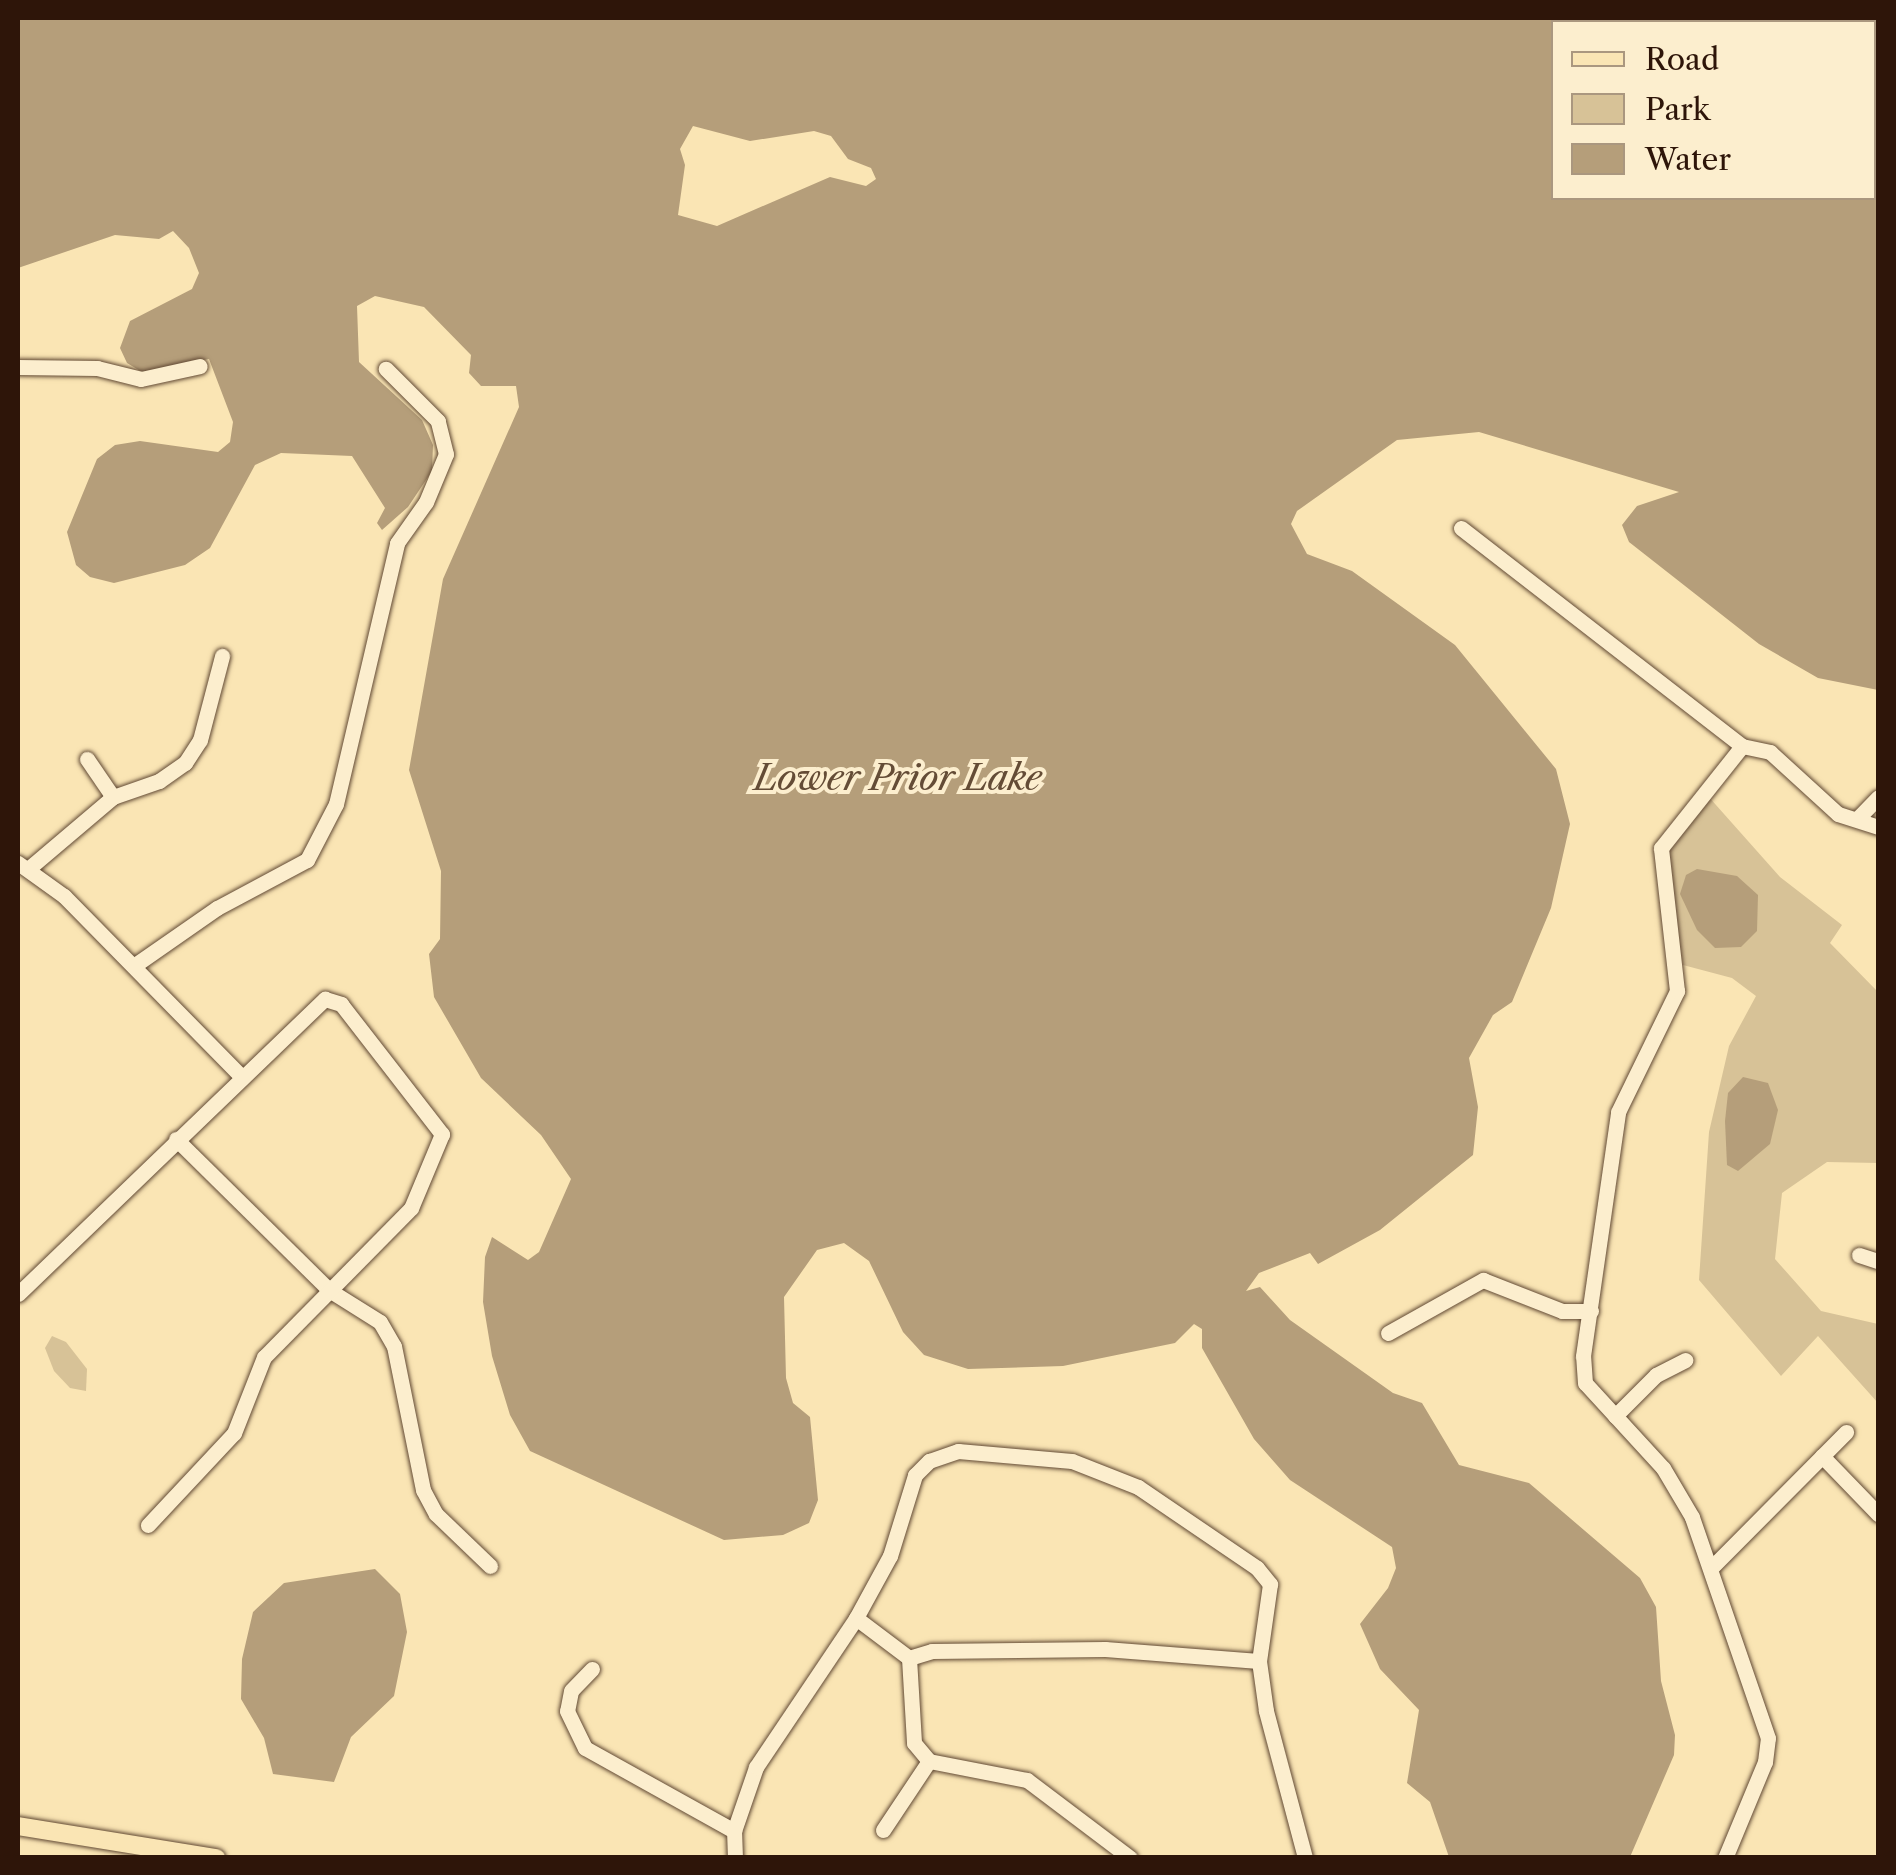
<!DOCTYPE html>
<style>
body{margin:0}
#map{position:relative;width:1896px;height:1875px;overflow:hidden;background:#fae5b4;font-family:"Libre Caslon Text",serif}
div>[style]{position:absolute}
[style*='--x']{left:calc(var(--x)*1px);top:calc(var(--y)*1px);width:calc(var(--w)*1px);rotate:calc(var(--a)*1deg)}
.green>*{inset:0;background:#d7c297}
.water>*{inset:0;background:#b59e7a}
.roads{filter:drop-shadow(0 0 2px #614934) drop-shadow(0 0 2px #614934)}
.minor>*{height:15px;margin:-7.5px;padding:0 7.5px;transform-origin:7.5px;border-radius:7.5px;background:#fceece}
.major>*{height:18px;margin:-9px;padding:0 9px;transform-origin:9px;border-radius:9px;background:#fae5b4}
span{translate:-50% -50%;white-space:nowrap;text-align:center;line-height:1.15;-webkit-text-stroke:8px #fceece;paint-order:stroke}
.water-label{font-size:35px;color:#644c36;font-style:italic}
.frame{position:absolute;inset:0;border:20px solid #2e1509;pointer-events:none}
.legend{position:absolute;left:1551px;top:20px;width:325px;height:180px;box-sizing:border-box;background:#fceece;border:2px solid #aa977f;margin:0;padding:12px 18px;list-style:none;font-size:30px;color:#2e1509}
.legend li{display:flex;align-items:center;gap:20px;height:50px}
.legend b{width:50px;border:2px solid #aa977f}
</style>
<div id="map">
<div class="green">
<div style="clip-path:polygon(1708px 796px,1780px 877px,1842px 925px,1830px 943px,1878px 992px,1878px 1163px,1827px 1162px,1782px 1193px,1775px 1259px,1821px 1311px,1878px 1324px,1878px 1403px,1818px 1336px,1781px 1376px,1699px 1280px,1709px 1132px,1729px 1046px,1756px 996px,1732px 978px,1683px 965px,1664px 867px,1667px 852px)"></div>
<div style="clip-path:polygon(52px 1336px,66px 1342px,87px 1369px,86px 1391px,70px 1388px,54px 1371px,45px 1348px)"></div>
</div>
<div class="water">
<div style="clip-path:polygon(evenodd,18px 18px,1878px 18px,1878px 690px,1818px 678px,1759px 644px,1629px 542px,1622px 525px,1637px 506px,1679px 492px,1479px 432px,1397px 440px,1297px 511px,1291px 524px,1307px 554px,1352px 571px,1455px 645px,1556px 769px,1570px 824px,1551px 908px,1512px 1002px,1493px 1015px,1469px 1058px,1478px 1107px,1473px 1155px,1380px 1230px,1318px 1264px,1310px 1253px,1259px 1273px,1246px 1291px,1260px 1287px,1290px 1320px,1393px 1393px,1422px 1403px,1459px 1465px,1529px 1483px,1640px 1578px,1656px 1607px,1661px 1681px,1675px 1735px,1674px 1755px,1630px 1857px,1449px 1857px,1430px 1802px,1407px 1783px,1419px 1710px,1380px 1669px,1360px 1624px,1388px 1588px,1396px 1568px,1392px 1547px,1290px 1480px,1254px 1439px,1202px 1348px,1202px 1329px,1194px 1324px,1175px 1343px,1063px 1366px,968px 1369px,924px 1355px,903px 1332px,869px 1261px,844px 1243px,817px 1250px,784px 1297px,786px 1378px,793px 1403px,810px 1417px,818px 1500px,809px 1523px,783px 1535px,724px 1540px,530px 1451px,510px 1415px,492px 1356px,483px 1302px,485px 1257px,492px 1237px,528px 1260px,539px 1252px,571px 1179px,541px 1135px,481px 1078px,434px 997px,429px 954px,440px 939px,441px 871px,409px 770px,443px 579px,519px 407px,516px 386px,481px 386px,469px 373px,471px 355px,424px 307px,375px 296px,357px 306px,359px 362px,422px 420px,433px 445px,432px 471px,408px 507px,382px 530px,377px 523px,385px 508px,352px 456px,281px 453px,255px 465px,210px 548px,185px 565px,114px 583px,90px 577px,76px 565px,67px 532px,97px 459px,115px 445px,140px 441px,218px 452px,230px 442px,233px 422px,209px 359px,142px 372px,127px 363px,120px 348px,130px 321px,192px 289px,199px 273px,189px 248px,173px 231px,159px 239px,115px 235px,18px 268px,18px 18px,1554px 22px,1874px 22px,1874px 198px,1554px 198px,1554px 22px,18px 18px,693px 126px,750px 141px,814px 131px,831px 136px,848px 159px,871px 168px,876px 179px,866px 186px,830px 177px,717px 226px,678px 215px,685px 165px,680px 149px,693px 126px)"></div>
<div style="clip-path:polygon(1697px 869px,1737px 876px,1758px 895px,1757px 931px,1741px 947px,1715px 948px,1697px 930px,1680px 894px,1686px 875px)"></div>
<div style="clip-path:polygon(1743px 1077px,1768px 1083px,1778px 1110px,1770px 1144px,1738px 1171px,1727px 1165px,1725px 1121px,1728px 1093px)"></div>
<div style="clip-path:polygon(375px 1569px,400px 1594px,407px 1632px,394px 1696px,351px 1737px,334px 1782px,273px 1774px,264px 1738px,241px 1699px,242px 1659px,253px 1612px,284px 1583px)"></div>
</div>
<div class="roads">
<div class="minor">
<div style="--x:18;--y:367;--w:79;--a:0.7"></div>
<div style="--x:97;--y:368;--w:45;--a:14"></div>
<div style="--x:141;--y:379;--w:60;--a:-12.4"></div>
<div style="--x:1461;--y:528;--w:356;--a:37.8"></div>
<div style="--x:1742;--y:746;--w:29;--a:12"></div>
<div style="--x:1770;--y:752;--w:92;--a:42.4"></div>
<div style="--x:1838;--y:814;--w:42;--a:18"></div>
<div style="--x:87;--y:759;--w:46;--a:55.6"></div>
<div style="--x:1857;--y:819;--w:30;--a:-46"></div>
<div style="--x:18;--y:863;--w:57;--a:35.7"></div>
<div style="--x:64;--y:896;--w:252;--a:45.5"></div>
<div style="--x:28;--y:869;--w:111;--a:-40.3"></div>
<div style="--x:113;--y:797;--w:49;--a:-19.2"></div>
<div style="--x:159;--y:781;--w:32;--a:-35"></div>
<div style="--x:185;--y:763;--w:27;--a:-57"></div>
<div style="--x:200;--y:740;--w:87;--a:-75.3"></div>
<div style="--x:135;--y:965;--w:100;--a:-34.8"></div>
<div style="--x:217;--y:908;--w:102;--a:-28.1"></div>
<div style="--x:307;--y:860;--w:63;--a:-62.6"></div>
<div style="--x:336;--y:804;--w:268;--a:-76.8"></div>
<div style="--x:397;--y:543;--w:50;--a:-54.7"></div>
<div style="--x:426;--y:502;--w:52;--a:-67.4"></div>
<div style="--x:446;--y:454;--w:34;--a:-104"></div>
<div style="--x:438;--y:421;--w:74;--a:-135"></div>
<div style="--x:176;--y:1139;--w:215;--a:44.6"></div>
<div style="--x:329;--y:1290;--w:60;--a:32.1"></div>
<div style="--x:380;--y:1322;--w:28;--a:60"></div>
<div style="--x:394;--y:1346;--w:147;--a:78.6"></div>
<div style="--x:423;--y:1490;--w:27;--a:62"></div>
<div style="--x:436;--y:1514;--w:75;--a:43.9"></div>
<div style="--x:1859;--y:1255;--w:20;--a:18"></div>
<div style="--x:18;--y:1294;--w:426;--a:-43.9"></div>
<div style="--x:325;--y:999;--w:17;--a:17"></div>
<div style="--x:341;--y:1004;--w:165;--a:52.2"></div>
<div style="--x:442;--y:1134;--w:80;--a:112.7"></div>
<div style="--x:411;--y:1208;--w:209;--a:134.6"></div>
<div style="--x:264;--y:1357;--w:82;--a:111.5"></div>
<div style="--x:234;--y:1433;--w:126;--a:133.1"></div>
<div style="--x:1388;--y:1333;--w:109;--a:-29.2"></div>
<div style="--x:1483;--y:1280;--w:85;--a:21.4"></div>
<div style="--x:1562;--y:1311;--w:29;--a:0"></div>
<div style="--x:1615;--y:1416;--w:58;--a:-45"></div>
<div style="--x:1656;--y:1375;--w:33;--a:-27"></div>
<div style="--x:1822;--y:1456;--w:81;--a:46"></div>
<div style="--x:1713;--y:1566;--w:189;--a:-45.2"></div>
<div style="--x:856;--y:1618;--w:66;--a:37"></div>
<div style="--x:909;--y:1658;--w:24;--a:-17"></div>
<div style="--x:932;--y:1651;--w:173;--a:-0.7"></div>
<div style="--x:1105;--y:1649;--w:154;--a:4.5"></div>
<div style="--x:909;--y:1658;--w:85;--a:86.6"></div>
<div style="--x:914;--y:1743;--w:23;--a:50"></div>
<div style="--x:929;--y:1761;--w:100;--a:11"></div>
<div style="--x:1027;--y:1780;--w:129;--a:37.1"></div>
<div style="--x:592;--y:1669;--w:30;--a:134"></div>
<div style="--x:571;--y:1691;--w:20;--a:101"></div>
<div style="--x:567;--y:1711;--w:41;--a:64.1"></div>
<div style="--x:585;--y:1748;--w:171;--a:29.1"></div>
<div style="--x:883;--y:1830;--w:83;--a:-56.3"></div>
<div style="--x:735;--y:1858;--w:27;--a:-92"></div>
<div style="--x:734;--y:1831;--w:68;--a:-71"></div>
<div style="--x:756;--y:1767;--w:179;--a:-56.1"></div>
<div style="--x:856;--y:1618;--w:71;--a:-61.3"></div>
<div style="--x:890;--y:1556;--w:85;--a:-72.8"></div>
<div style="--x:915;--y:1475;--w:20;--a:-45"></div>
<div style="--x:929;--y:1461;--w:31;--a:-19"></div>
<div style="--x:958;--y:1451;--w:114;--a:5"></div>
<div style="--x:1072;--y:1461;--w:71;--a:21.5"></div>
<div style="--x:1138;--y:1487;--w:144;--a:34.2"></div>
<div style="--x:1257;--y:1568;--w:21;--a:51"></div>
<div style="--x:1270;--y:1584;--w:78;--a:98.1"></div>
<div style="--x:1259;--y:1661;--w:50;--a:82"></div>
<div style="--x:1266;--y:1711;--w:152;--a:75.1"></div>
<div style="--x:1725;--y:1858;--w:104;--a:-67.4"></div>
<div style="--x:1765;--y:1762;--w:24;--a:-83"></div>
<div style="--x:1768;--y:1738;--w:234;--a:-109"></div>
<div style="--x:1692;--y:1517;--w:57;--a:-120.6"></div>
<div style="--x:1663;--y:1468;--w:115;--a:-132.5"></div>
<div style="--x:1585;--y:1383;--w:27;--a:-94"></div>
<div style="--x:1583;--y:1356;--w:246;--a:-81.8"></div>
<div style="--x:1618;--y:1112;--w:135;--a:-64"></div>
<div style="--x:1677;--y:991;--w:144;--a:-96.4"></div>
<div style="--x:1661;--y:848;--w:130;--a:-51.5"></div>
</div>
<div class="major">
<div style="--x:18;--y:1826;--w:201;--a:9.2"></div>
</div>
</div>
<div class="water-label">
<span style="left:898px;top:778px">Lower Prior Lake</span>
</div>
<div class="frame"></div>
<ul class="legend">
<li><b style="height:12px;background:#fae5b4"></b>Road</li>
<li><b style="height:28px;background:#d7c297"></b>Park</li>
<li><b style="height:28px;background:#b59e7a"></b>Water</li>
</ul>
</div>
